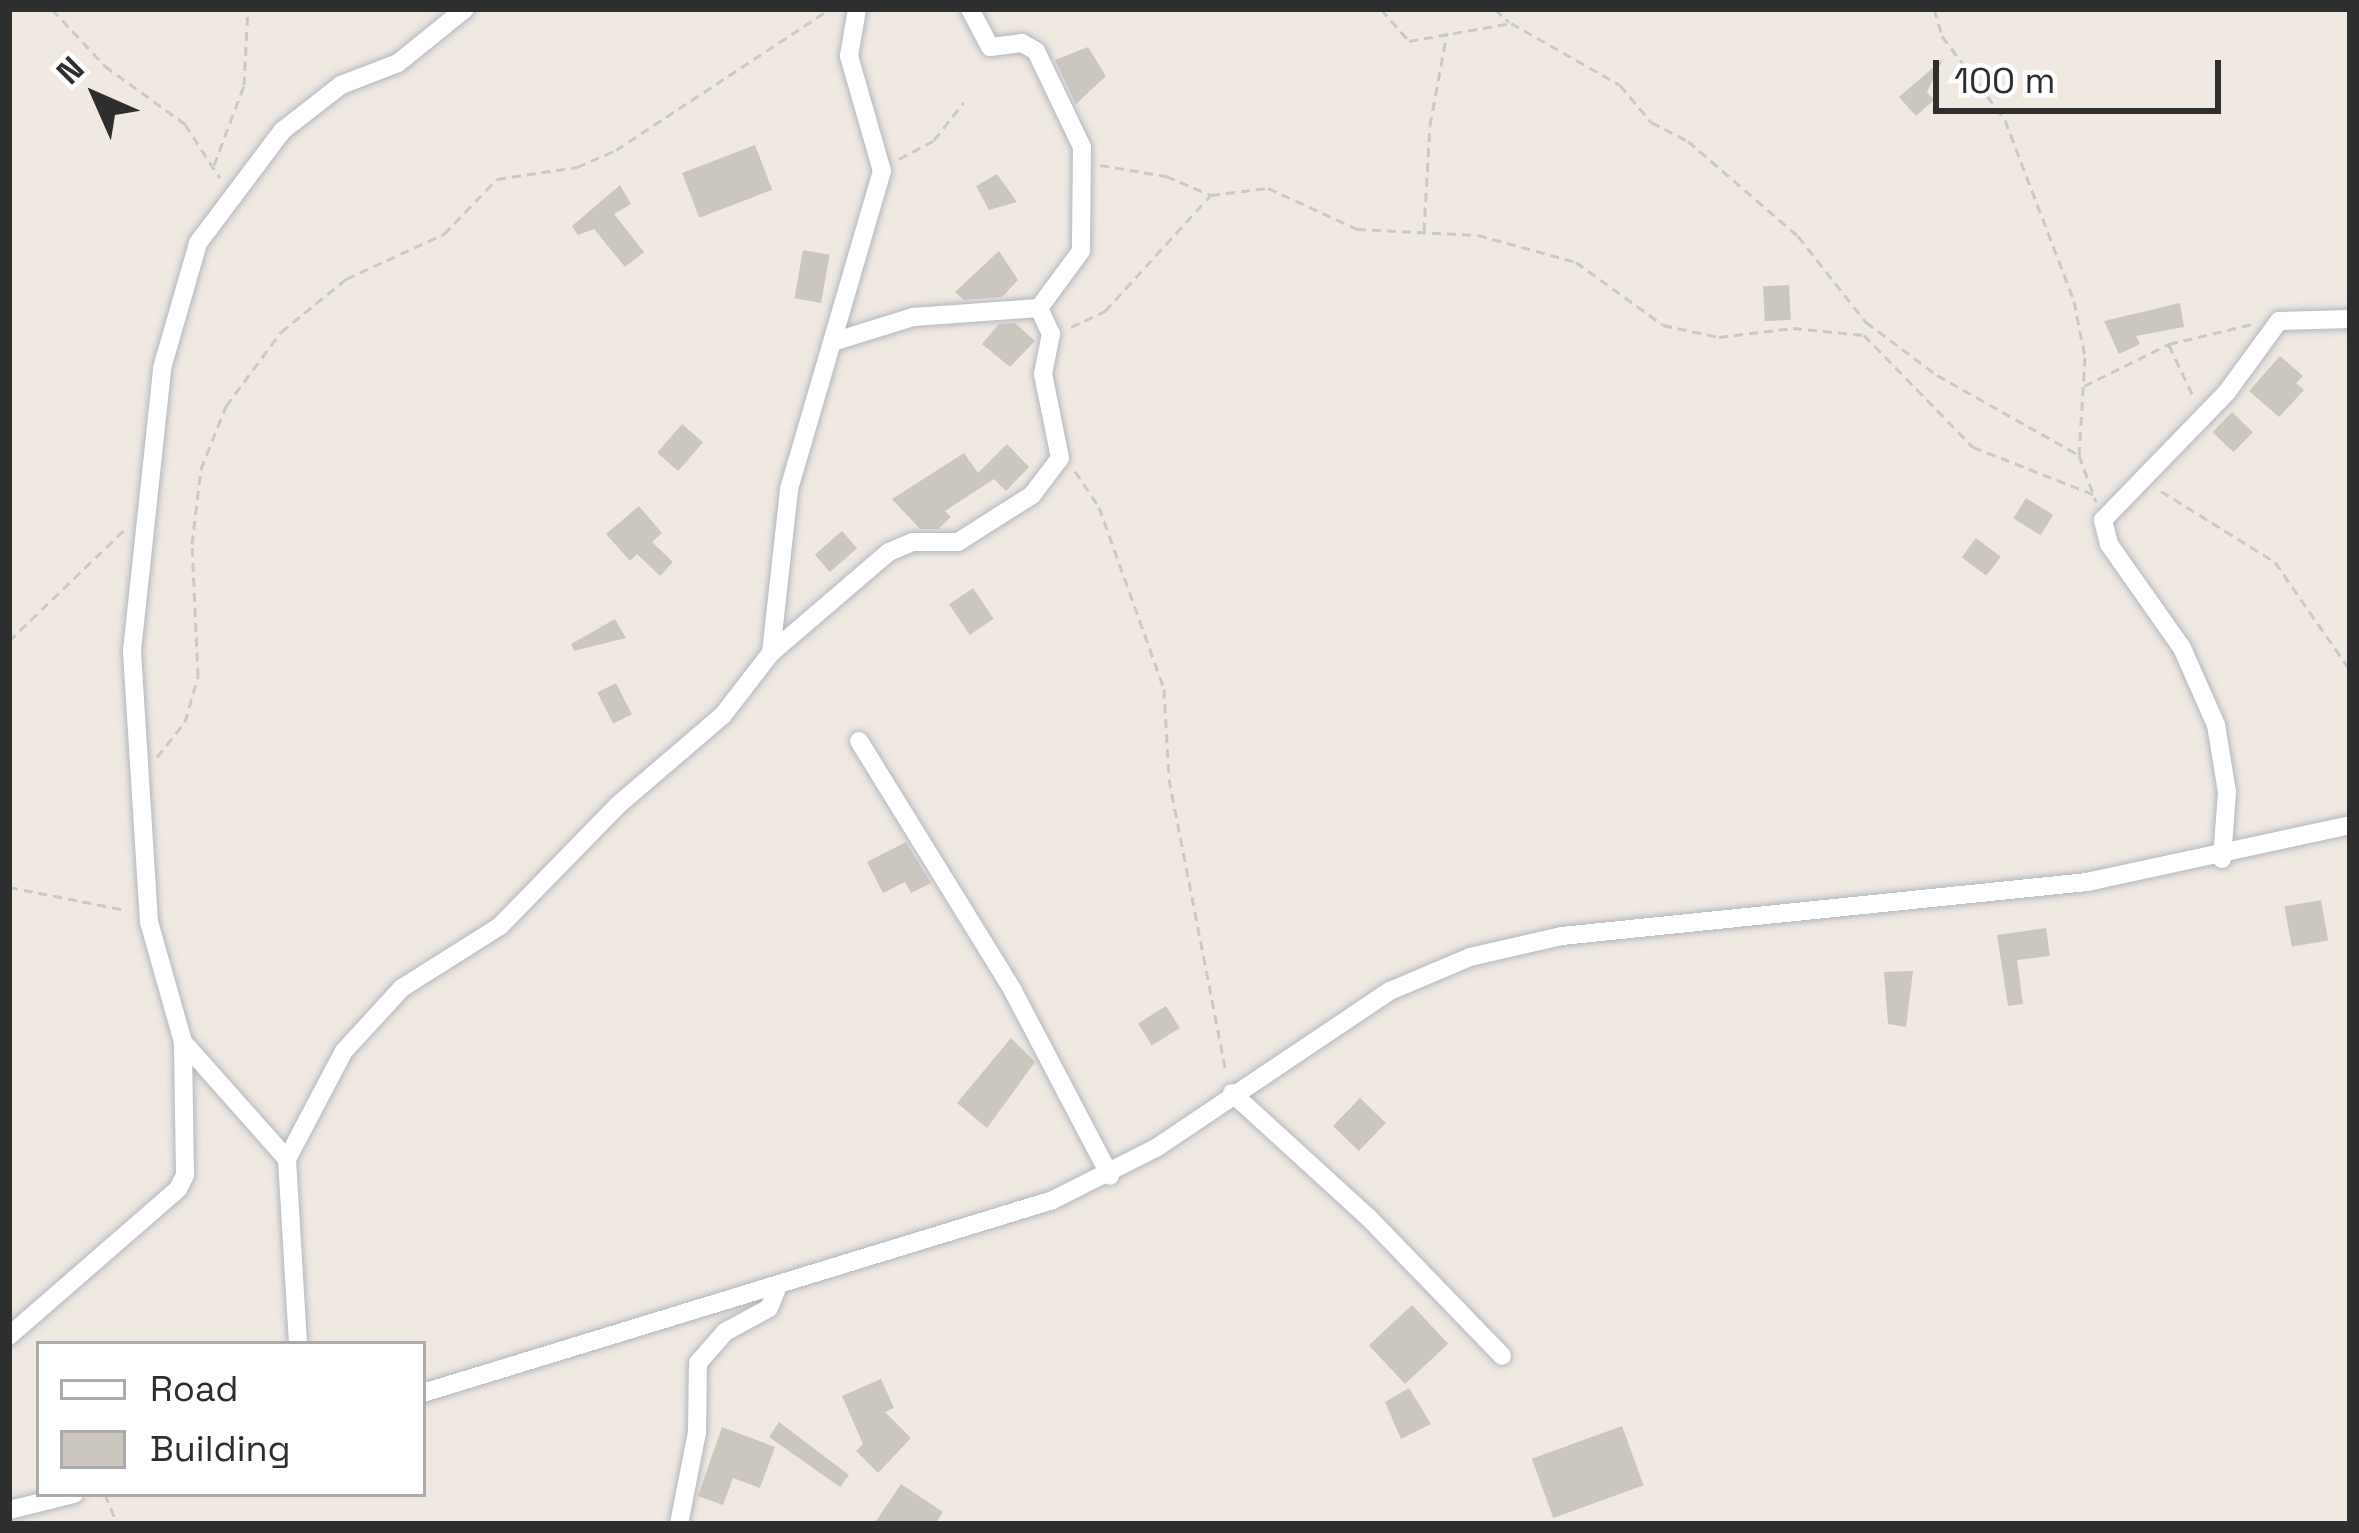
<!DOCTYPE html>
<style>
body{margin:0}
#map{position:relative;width:2359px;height:1533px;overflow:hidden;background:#efe9e1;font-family:"Space Grotesk",sans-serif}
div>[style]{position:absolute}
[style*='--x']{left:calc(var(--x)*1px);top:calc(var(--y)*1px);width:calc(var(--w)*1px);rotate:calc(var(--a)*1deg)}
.building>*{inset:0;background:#cbc7bf;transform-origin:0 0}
.path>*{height:3px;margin-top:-1.5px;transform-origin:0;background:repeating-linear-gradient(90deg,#c9c9c9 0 9px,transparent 0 15px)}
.roads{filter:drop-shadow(0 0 3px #b4b7c1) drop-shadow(0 0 3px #b4b7c1)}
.minor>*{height:18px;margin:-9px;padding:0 9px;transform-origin:9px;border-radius:9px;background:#fff}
span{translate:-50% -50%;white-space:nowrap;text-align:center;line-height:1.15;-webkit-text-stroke:9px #fff;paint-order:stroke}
.frame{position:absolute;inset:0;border:12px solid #2e2e2e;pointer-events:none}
.legend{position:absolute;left:36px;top:1341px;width:390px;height:156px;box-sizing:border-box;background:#fff;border:3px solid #ababab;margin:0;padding:15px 21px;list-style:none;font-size:36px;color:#2e2e2e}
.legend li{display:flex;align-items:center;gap:24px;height:60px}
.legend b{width:60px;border:3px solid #ababab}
.north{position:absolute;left:36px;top:36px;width:120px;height:120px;-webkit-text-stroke:9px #fff;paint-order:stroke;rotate:315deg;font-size:33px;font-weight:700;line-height:48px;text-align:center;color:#2e2e2e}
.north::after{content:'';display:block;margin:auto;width:42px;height:54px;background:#2e2e2e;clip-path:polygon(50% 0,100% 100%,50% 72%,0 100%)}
.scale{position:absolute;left:1933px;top:60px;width:288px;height:54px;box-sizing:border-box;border:6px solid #2e2e2e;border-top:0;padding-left:15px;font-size:36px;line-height:42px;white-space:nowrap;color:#2e2e2e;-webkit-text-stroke:9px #fff;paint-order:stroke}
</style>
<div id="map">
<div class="building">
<div style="clip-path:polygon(1088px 47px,1106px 76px,1076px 104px,1055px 60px)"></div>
<div style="clip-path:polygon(1943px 59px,1927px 92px,1934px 100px,1916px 116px,1899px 97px)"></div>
<div style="left:755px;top:145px;width:48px;height:78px;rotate:69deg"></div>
<div style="clip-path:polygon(997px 174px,1017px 202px,989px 210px,976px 186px)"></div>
<div style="clip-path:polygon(620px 185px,631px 204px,614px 214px,644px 252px,625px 267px,594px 229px,578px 235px,572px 226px)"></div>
<div style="left:803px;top:250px;width:27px;height:49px;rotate:10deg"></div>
<div style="clip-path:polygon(999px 251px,1018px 280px,1002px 297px,964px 300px,955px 292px)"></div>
<div style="left:1789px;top:285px;width:35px;height:26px;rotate:87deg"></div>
<div style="clip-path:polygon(2180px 303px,2184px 327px,2136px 336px,2140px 344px,2119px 354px,2104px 321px)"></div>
<div style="clip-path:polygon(1015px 323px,1035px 341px,1010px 367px,982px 344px,999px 324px)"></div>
<div style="clip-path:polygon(2280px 356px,2303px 376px,2296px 383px,2304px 390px,2279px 417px,2249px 391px)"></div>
<div style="left:2232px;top:412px;width:29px;height:28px;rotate:44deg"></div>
<div style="left:682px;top:424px;width:28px;height:38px;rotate:41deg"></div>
<div style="clip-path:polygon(1007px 444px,1029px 467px,1006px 491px,994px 479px,945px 511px,951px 517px,938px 529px,920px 529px,892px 499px,964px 453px,978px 473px)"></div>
<div style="left:2026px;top:498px;width:32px;height:24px;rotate:32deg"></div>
<div style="clip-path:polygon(639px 506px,662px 533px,652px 542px,673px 562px,660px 576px,637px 554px,630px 561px,606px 534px)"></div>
<div style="left:842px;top:531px;width:23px;height:36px;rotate:49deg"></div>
<div style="left:1976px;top:538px;width:31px;height:24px;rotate:37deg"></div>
<div style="left:973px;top:588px;width:37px;height:29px;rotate:56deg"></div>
<div style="clip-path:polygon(615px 619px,626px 638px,574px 651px,571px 644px)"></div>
<div style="left:616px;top:683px;width:35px;height:21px;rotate:63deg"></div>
<div style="clip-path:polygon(906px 842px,931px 883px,911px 893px,905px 882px,883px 893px,867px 862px)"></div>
<div style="left:2321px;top:900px;width:41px;height:37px;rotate:80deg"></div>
<div style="clip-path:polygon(2046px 928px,2050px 956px,2017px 960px,2023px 1004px,2008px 1006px,1997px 935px)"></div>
<div style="clip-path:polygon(1913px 971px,1906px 1027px,1888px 1024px,1884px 972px)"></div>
<div style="left:1166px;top:1006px;width:26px;height:33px;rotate:58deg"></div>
<div style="clip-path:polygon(1011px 1038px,1035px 1062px,987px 1128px,957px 1103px)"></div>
<div style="left:1360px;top:1098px;width:36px;height:39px;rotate:44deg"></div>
<div style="left:1412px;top:1305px;width:53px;height:59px;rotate:47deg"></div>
<div style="clip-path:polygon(881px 1379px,894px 1408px,885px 1412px,911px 1438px,878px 1473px,856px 1451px,863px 1444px,842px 1396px)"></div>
<div style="clip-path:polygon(1409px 1388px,1431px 1424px,1401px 1439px,1385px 1402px)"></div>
<div style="clip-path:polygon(779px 1422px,849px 1475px,840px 1487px,769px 1437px)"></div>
<div style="left:1622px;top:1426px;width:63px;height:96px;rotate:70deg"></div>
<div style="clip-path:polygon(722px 1427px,775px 1447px,760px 1488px,733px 1478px,723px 1505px,698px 1496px)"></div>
<div style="clip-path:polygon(901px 1484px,943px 1512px,935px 1524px,874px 1524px)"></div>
</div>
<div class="path">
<div style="--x:52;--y:9;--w:78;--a:47.1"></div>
<div style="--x:105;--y:66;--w:99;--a:35.9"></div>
<div style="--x:185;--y:124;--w:64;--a:57.1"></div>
<div style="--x:1381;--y:9;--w:43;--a:48.8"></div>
<div style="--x:1409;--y:41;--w:104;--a:-10"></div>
<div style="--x:1511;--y:23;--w:125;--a:29.6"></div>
<div style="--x:1620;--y:85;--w:48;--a:50"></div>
<div style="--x:1651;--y:122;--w:42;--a:27.2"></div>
<div style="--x:1688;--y:141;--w:145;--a:40.8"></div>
<div style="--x:1798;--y:236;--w:110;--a:51.7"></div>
<div style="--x:1866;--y:322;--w:89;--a:36.7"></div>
<div style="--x:1937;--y:375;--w:163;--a:29.4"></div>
<div style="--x:2079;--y:455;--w:50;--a:70.1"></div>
<div style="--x:1495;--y:9;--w:19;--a:43"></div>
<div style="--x:1934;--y:9;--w:28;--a:73"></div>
<div style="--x:1942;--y:36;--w:105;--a:53.1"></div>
<div style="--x:2005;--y:120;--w:194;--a:69.1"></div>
<div style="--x:2074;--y:301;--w:57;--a:78.9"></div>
<div style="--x:2085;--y:357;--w:98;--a:93.5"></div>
<div style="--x:899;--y:159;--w:40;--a:-28"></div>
<div style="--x:934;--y:140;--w:48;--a:-51.7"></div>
<div style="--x:214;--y:165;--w:85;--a:-69.4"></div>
<div style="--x:244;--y:85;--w:76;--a:-87"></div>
<div style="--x:1100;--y:165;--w:67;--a:9.5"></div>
<div style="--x:1166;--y:176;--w:49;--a:22.9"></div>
<div style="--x:1211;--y:195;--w:57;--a:-7"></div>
<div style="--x:1268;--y:188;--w:98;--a:24.7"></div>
<div style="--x:1357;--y:229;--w:121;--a:2.8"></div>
<div style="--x:1478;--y:235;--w:102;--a:15.4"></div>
<div style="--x:1576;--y:262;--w:107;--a:35.9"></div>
<div style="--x:1663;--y:325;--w:57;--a:12.1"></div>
<div style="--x:1719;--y:337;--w:75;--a:-6.9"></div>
<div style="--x:1793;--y:328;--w:71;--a:5.6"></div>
<div style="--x:1864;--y:335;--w:156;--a:45.8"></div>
<div style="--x:1973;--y:447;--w:129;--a:21.4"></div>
<div style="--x:1424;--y:231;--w:106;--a:-86.8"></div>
<div style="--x:1430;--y:125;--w:94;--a:-79.5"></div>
<div style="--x:1071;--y:327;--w:38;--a:-25"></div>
<div style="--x:1105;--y:311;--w:156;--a:-47.6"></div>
<div style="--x:2169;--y:345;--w:56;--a:64.8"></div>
<div style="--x:2084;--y:386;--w:95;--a:-26.3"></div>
<div style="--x:2169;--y:344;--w:86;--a:-13.4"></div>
<div style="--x:1075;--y:471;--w:43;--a:56.3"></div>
<div style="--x:1099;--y:507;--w:193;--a:70.3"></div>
<div style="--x:1164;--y:689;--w:90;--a:86.8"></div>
<div style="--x:1169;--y:779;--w:298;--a:79"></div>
<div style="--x:2161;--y:491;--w:134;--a:31.9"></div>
<div style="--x:2275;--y:562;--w:131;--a:55.2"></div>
<div style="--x:9;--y:641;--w:160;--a:-44"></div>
<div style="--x:157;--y:757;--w:45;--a:-51.3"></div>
<div style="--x:185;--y:722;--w:48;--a:-74.2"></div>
<div style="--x:198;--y:676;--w:132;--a:-92.6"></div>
<div style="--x:192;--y:544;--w:76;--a:-83.2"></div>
<div style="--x:201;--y:469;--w:68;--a:-68.4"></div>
<div style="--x:226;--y:406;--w:92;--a:-53.4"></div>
<div style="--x:281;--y:332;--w:84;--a:-39.2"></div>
<div style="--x:346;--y:279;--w:108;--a:-24.7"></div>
<div style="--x:444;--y:234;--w:76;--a:-46.1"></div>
<div style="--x:497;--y:179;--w:81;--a:-8.5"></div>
<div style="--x:577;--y:167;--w:43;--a:-23.6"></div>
<div style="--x:616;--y:150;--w:256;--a:-33.4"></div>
<div style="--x:9;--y:887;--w:119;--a:11.1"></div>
<div style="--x:105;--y:1494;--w:32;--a:68"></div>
</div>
<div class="roads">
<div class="minor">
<div style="--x:970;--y:9;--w:43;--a:62.2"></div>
<div style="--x:990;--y:47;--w:32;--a:-7"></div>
<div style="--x:1022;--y:43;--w:16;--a:30"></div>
<div style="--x:1036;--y:51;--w:106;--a:64.4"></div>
<div style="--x:1082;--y:147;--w:104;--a:90.6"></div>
<div style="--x:1081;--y:251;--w:71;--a:126.4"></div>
<div style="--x:771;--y:653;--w:155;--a:-40.6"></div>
<div style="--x:889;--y:552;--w:25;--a:-23"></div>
<div style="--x:912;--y:542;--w:46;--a:0"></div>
<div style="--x:958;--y:542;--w:88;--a:-32.4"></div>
<div style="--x:1032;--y:495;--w:46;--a:-52.9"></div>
<div style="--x:1060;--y:458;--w:86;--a:-101.4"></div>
<div style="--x:1043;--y:374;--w:41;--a:-78.7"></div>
<div style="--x:1051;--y:334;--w:29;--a:-115"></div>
<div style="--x:1039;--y:308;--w:126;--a:175.9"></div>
<div style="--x:913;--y:317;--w:81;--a:162.7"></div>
<div style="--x:859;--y:741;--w:291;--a:58.3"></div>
<div style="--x:1012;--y:989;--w:211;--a:62.3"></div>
<div style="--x:2222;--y:859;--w:67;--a:-85.7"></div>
<div style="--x:2227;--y:792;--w:68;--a:-99.3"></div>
<div style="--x:2216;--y:725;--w:84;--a:-113.8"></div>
<div style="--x:2182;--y:648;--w:127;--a:-125.1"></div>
<div style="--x:2109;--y:544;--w:25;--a:-104"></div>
<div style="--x:2103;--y:520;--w:178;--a:-45.9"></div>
<div style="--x:2227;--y:392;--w:88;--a:-53.8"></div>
<div style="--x:2279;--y:321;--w:71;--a:-1.6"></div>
<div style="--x:1232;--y:1093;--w:184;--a:42.4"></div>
<div style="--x:1368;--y:1217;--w:193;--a:46"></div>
<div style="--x:287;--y:1159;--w:157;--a:-131.6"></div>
<div style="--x:183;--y:1042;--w:125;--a:-105.8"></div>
<div style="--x:149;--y:922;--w:272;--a:-93.6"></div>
<div style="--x:132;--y:651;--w:285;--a:-83.9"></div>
<div style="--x:162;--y:368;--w:130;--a:-73.9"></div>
<div style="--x:198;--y:243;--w:140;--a:-53.1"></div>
<div style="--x:282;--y:131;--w:75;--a:-37.9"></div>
<div style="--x:341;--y:85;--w:61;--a:-21.1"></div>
<div style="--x:398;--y:63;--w:86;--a:-38.9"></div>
<div style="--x:9;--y:1336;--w:224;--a:-41"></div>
<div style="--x:178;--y:1189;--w:16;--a:-63"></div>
<div style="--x:185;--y:1175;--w:133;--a:-90.9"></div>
<div style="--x:298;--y:1344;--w:185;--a:-93.4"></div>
<div style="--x:287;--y:1159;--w:122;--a:-62.2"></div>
<div style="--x:344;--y:1051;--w:86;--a:-47.4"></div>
<div style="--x:402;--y:988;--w:116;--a:-32.3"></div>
<div style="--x:500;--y:926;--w:169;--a:-45.7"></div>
<div style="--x:618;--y:805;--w:138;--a:-40.6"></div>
<div style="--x:723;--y:715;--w:78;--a:-52.3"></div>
<div style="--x:771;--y:653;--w:165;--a:-83.7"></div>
<div style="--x:789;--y:489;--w:331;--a:-73.7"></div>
<div style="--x:882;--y:171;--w:120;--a:-106"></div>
<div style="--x:849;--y:56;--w:48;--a:-80.3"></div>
<div style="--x:423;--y:1393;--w:659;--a:-17.03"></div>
<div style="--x:1053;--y:1200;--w:115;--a:-26.8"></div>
<div style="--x:1156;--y:1148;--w:282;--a:-33.9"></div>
<div style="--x:1390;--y:991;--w:87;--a:-23"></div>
<div style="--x:1470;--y:957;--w:94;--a:-12.9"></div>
<div style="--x:1562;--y:936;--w:528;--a:-5.87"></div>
<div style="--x:2087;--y:882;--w:269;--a:-12.2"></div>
<div style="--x:9;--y:1510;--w:67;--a:-13.8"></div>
<div style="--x:679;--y:1524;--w:94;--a:-78.9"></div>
<div style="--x:697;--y:1432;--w:69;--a:-89.2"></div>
<div style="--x:698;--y:1363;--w:41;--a:-48.9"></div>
<div style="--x:725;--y:1332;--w:50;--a:-28.6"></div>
<div style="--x:769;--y:1308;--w:22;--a:-68"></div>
</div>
</div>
<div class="frame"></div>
<ul class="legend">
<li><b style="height:15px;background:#fff"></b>Road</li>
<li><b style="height:33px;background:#cbc7bf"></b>Building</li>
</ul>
<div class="north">N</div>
<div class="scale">100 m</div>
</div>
